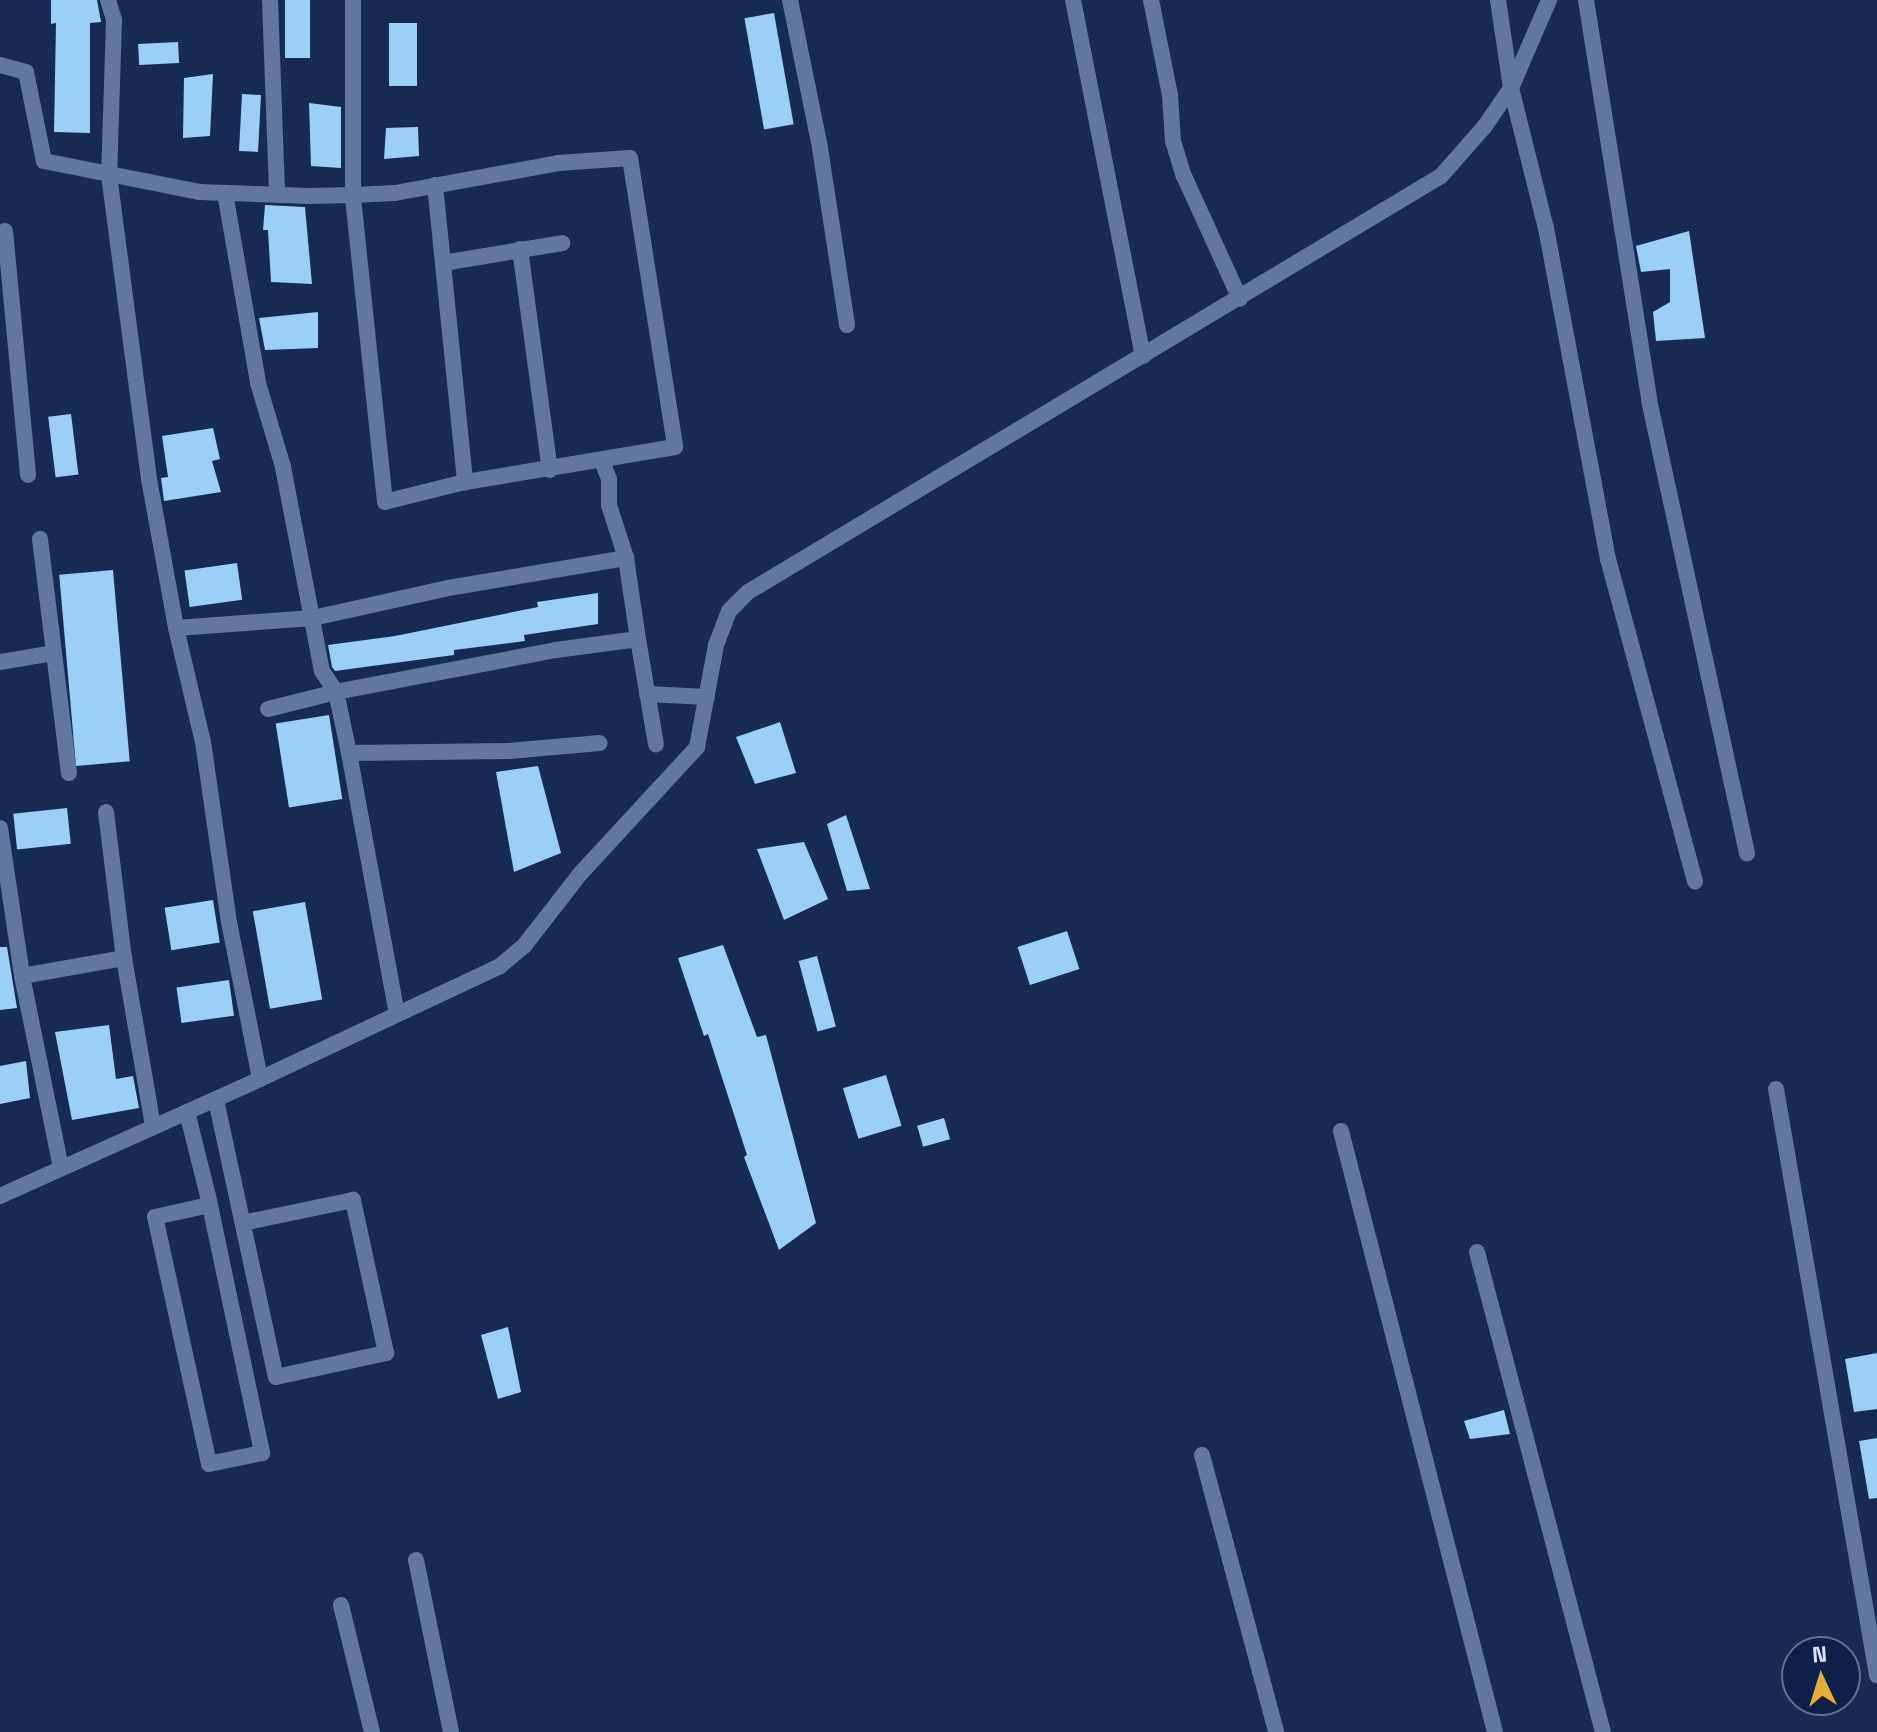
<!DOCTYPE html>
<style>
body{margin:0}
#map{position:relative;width:1877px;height:1732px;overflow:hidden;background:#152b54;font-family:"Space Grotesk",sans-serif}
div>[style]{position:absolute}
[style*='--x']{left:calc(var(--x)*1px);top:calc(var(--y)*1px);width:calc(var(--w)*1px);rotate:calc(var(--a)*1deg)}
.building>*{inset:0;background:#9ccff6;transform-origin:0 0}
.minor>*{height:16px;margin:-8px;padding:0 8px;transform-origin:8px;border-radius:8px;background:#6077a0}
span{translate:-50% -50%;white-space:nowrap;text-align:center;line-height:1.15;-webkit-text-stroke:8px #0c2149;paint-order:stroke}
.north{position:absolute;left:1781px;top:1636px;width:80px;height:80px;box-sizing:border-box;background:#0c2149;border:2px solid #5f7091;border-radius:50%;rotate:356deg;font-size:22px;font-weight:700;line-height:32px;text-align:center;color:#dbe7fc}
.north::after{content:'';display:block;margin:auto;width:28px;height:36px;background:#e5ad36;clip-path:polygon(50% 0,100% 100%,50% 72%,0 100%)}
</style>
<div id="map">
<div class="building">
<div style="clip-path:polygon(51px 0,97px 0,101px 22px,90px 23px,90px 133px,54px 132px,56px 23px,51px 24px)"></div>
<div style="left:285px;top:0;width:25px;height:58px"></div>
<div style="left:774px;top:13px;width:113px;height:30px;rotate:80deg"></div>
<div style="left:389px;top:23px;width:28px;height:63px"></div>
<div style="left:178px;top:42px;width:21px;height:40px;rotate:87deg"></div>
<div style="clip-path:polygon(213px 74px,210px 136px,183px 138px,184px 78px)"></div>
<div style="left:242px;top:94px;width:19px;height:57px;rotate:3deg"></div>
<div style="clip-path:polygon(309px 103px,341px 107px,341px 168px,311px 166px)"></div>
<div style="clip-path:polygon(418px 127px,419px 156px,384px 159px,386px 128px)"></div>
<div style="clip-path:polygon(265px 205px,305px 207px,312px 284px,271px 282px,268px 230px,263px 230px)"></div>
<div style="clip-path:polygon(1689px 231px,1705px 338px,1656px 341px,1653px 312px,1670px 302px,1670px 269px,1641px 272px,1636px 246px)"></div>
<div style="clip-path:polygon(318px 312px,318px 348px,265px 350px,259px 318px)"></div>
<div style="left:71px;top:414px;width:61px;height:23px;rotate:83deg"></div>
<div style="clip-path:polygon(213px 428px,220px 459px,212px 461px,221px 492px,164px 501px,161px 478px,168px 477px,162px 436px)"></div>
<div style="left:237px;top:563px;width:37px;height:53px;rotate:82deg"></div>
<div style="left:113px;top:570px;width:192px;height:54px;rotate:85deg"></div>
<div style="clip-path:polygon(598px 593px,598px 624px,524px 635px,525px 641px,454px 650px,454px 655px,335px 671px,332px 667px,328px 645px,395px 636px,538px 607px,537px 602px)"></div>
<div style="left:329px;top:715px;width:85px;height:54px;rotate:81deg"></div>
<div style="clip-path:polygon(780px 722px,796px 773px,755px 784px,736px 737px)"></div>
<div style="clip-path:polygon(538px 766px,561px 853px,514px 872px,496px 772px)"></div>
<div style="left:67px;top:808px;width:36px;height:54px;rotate:84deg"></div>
<div style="clip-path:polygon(846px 815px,870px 889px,847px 891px,827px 824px)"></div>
<div style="clip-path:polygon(804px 842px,828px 899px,784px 920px,757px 849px)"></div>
<div style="left:213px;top:900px;width:43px;height:49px;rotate:81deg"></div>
<div style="left:305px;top:902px;width:99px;height:53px;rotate:80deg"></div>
<div style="left:1067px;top:931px;width:40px;height:52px;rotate:72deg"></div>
<div style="clip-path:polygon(723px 945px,757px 1037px,766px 1035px,816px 1223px,779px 1250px,744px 1157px,747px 1155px,708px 1034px,704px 1036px,678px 958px)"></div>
<div style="clip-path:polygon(0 947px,7px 947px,17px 1008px,0 1010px)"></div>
<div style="left:817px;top:956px;width:73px;height:19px;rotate:75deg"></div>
<div style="left:229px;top:980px;width:36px;height:53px;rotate:82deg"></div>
<div style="clip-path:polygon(109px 1025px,116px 1079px,133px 1076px,139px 1108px,72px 1120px,55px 1032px)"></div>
<div style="clip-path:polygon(26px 1061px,30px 1098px,0 1104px,0 1066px)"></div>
<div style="left:886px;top:1075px;width:53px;height:45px;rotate:73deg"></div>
<div style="left:944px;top:1118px;width:22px;height:28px;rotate:74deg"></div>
<div style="clip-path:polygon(508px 1327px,521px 1392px,498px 1399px,481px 1335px)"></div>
<div style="clip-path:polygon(1877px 1353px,1877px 1409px,1854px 1412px,1845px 1359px)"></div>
<div style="clip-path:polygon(1504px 1410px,1510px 1434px,1470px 1439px,1464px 1421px)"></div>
<div style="clip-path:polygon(1877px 1438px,1877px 1498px,1869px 1499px,1859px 1441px)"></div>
</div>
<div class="minor">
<div style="--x:108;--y:0;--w:21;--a:73"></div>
<div style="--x:114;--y:20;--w:155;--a:91.8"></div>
<div style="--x:109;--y:175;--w:307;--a:82.5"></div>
<div style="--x:149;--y:479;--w:151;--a:79.7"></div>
<div style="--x:176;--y:628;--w:117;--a:76.7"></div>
<div style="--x:203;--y:742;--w:182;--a:81.8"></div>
<div style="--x:229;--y:922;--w:160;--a:78.8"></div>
<div style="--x:270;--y:0;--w:195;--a:87.9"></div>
<div style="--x:790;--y:0;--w:151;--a:78.5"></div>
<div style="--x:820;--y:148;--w:179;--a:81.3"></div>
<div style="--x:1073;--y:0;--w:363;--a:78.9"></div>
<div style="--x:1151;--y:0;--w:97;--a:78.7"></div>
<div style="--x:1170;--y:95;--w:46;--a:86.3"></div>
<div style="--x:1173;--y:141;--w:37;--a:73"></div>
<div style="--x:1184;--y:176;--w:135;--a:65.5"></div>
<div style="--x:1498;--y:0;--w:89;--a:81.6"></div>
<div style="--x:1511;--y:88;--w:144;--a:76"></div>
<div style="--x:1546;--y:228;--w:337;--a:79.4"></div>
<div style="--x:1608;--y:559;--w:334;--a:74.9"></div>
<div style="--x:1586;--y:0;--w:405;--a:81"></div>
<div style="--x:1649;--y:400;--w:464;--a:77.8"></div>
<div style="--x:0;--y:65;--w:27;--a:15"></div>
<div style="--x:26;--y:72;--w:91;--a:78.6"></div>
<div style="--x:44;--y:161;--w:158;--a:11.3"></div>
<div style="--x:199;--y:192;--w:110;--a:2.1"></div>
<div style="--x:309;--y:196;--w:44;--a:-1.3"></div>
<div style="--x:353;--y:195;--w:42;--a:-2.7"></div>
<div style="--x:395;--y:193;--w:166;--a:-10.4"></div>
<div style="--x:558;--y:163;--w:72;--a:-4"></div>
<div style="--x:630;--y:158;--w:292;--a:81.1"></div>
<div style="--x:675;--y:447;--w:213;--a:170.5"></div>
<div style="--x:465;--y:482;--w:82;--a:166"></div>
<div style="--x:385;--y:502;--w:309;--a:-96"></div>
<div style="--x:353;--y:195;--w:195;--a:-90"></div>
<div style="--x:435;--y:185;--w:299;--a:84.2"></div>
<div style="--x:225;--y:193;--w:193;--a:80.1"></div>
<div style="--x:258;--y:383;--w:88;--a:73.4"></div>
<div style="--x:283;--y:467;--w:208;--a:79.2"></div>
<div style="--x:322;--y:671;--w:25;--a:56"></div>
<div style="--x:336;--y:692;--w:62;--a:78"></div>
<div style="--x:349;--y:753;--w:266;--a:79.6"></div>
<div style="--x:5;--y:231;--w:245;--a:84.6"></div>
<div style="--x:520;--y:249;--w:223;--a:82.3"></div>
<div style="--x:443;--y:263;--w:121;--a:-9.5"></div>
<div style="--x:602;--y:461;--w:19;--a:69"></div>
<div style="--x:609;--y:479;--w:26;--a:90"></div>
<div style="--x:609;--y:505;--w:56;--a:72.2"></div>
<div style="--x:176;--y:628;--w:137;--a:-4.2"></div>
<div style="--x:313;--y:618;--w:138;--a:-12.5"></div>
<div style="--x:448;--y:588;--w:181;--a:-9.6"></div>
<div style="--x:626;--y:558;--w:82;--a:81.6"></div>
<div style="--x:638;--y:639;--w:83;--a:172.4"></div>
<div style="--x:556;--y:650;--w:224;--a:169.2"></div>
<div style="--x:336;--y:692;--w:70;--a:166"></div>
<div style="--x:638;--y:639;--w:107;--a:80.3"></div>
<div style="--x:54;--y:653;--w:121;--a:82.9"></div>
<div style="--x:0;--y:662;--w:55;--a:-9.5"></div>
<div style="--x:54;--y:653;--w:115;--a:-97"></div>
<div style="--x:647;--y:694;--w:60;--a:2.9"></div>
<div style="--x:349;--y:753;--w:160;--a:-0.7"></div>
<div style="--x:509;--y:751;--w:91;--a:-5"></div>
<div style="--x:106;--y:812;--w:147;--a:83"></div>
<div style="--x:0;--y:828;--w:150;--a:81.5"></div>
<div style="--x:22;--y:976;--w:196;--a:78.5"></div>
<div style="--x:22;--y:976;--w:104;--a:-10"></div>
<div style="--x:124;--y:958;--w:170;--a:80.2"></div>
<div style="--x:1776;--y:1089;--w:595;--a:80.22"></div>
<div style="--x:216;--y:1100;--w:283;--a:77.8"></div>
<div style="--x:276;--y:1377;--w:113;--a:-12.3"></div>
<div style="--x:386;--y:1353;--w:157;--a:-102.2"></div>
<div style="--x:353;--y:1200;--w:112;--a:168.2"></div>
<div style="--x:187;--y:1112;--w:87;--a:76"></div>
<div style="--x:208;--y:1196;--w:263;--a:78.1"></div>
<div style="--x:262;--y:1453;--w:54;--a:168.3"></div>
<div style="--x:209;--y:1464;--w:253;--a:-102.3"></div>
<div style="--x:155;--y:1217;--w:55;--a:-12.5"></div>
<div style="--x:1341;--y:1131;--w:620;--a:75.63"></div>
<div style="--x:0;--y:1196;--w:285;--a:-24.2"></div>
<div style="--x:260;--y:1079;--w:265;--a:-25.2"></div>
<div style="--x:500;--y:966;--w:31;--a:-40"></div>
<div style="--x:524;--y:946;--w:91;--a:-52.1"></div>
<div style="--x:580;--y:874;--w:173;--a:-47.3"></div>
<div style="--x:697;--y:747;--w:104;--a:-79.4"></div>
<div style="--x:716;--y:645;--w:36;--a:-69"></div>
<div style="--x:729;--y:611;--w:27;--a:-45"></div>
<div style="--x:748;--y:592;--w:808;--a:-30.98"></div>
<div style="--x:1441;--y:176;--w:67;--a:-48.7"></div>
<div style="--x:1485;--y:126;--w:46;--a:-55.6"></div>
<div style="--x:1511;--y:88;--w:96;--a:-66.6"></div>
<div style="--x:1477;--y:1252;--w:496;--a:75.3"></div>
<div style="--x:1202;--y:1455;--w:287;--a:75"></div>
<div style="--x:416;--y:1560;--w:176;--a:78.5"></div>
<div style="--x:341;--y:1605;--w:131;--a:76.3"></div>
</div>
<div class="north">N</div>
</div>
